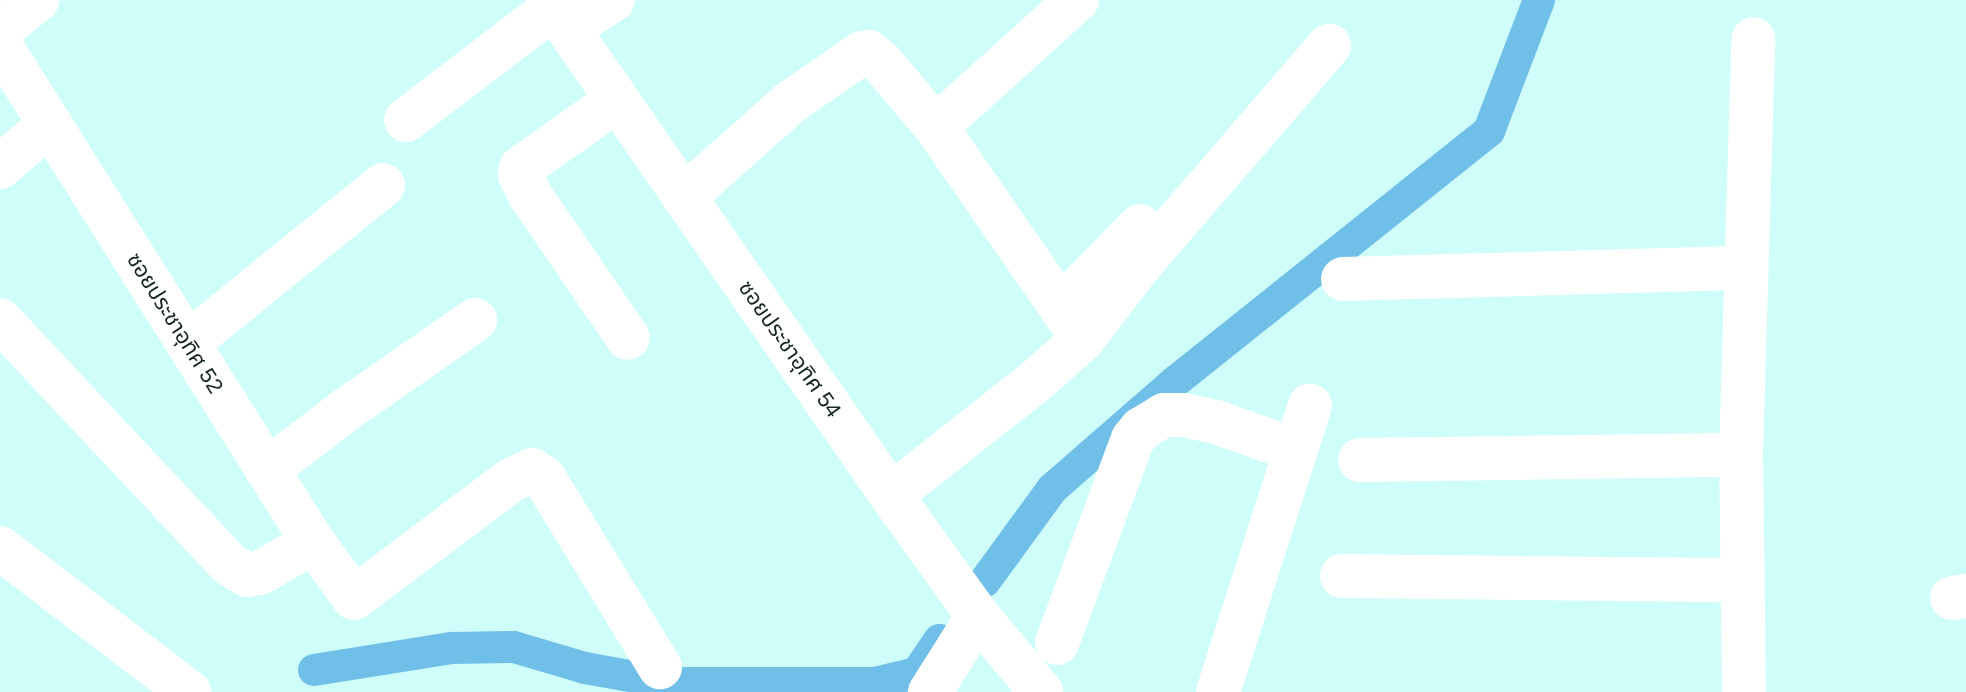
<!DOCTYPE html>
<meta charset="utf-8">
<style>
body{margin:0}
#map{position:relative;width:1966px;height:692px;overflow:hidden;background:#cffdf9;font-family:Helvetica,"Noto Sans Thai",sans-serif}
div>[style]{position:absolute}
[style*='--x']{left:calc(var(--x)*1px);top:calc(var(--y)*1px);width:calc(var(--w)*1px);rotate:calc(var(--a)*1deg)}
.canal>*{height:32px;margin:-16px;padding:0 16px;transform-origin:16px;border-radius:16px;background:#6fbfe9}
.minor>*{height:44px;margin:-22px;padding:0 22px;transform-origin:22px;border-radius:22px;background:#fff}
span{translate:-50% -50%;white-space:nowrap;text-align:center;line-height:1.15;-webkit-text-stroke:8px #fff;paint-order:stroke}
.street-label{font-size:22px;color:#152726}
</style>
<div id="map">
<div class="canal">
<div style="--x:985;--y:581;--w:114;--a:-53.9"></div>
<div style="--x:1052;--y:489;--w:164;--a:-41.1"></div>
<div style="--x:1176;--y:381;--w:401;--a:-38.6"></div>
<div style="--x:1489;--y:131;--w:140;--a:-69.1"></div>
<div style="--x:314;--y:670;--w:140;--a:-9.1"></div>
<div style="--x:452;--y:648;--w:62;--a:-0.9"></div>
<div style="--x:514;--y:647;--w:74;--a:16.5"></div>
<div style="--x:585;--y:668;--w:84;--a:10.2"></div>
<div style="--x:668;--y:683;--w:206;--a:0"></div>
<div style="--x:874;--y:683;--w:44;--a:-13.1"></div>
<div style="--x:917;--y:673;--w:40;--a:-56"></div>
</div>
<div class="minor">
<div style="--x:548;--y:0;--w:602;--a:55.28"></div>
<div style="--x:891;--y:495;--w:149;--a:54.3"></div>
<div style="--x:978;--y:616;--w:99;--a:50.3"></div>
<div style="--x:1077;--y:0;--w:190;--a:138"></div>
<div style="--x:936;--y:127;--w:258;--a:55.3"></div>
<div style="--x:569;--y:28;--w:52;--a:-32.5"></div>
<div style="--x:0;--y:30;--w:48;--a:-39"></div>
<div style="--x:0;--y:45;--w:587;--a:57.8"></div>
<div style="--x:313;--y:542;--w:69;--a:53.8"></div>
<div style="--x:354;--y:598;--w:196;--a:-36.9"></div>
<div style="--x:511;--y:480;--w:23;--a:-25"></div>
<div style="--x:532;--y:470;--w:14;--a:34"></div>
<div style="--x:544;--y:478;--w:222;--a:58.5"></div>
<div style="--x:617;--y:100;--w:118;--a:144.7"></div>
<div style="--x:521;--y:168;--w:7;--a:98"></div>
<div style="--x:520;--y:175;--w:22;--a:63"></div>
<div style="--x:530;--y:195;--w:173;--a:55.6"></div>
<div style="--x:406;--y:120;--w:185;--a:-37.3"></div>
<div style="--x:0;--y:167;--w:66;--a:-40.7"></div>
<div style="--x:684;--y:197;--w:143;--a:-41.6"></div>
<div style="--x:791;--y:102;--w:86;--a:-34.6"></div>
<div style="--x:862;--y:53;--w:7;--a:-8"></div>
<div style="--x:869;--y:52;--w:16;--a:40"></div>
<div style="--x:881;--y:62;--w:85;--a:49.8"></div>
<div style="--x:1343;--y:279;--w:404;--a:-1.6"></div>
<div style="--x:1061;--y:307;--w:113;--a:-45.7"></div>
<div style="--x:0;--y:320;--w:335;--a:46.8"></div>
<div style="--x:229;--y:564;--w:21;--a:31"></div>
<div style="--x:247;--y:575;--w:13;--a:-9"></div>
<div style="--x:260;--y:573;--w:61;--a:-30.3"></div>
<div style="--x:188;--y:343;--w:251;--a:-39"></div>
<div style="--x:1360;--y:460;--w:381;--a:-0.8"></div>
<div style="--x:267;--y:470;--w:101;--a:-37.3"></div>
<div style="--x:347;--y:409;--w:156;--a:-34.8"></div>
<div style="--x:891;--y:495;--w:186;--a:-38.2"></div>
<div style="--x:1037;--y:380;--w:62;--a:-41.7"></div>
<div style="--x:1083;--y:339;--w:92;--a:-52.5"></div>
<div style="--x:1139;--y:266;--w:291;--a:-49.2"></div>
<div style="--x:0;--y:548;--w:238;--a:37.3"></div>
<div style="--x:1342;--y:576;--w:398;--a:0.6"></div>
<div style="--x:1952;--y:598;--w:14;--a:-8"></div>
<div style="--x:1057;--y:643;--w:218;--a:-69.6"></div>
<div style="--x:1133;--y:439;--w:13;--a:-51"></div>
<div style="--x:1141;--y:429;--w:27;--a:-31"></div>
<div style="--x:1164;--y:415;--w:19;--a:0"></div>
<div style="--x:1183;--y:415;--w:34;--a:12"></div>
<div style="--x:1216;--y:422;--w:84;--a:19.5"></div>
<div style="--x:930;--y:692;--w:90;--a:-57.7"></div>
<div style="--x:1218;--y:692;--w:301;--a:-72.2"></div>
<div style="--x:1744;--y:692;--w:237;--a:-90.7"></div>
<div style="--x:1741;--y:455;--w:416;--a:-88.3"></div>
</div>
<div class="street-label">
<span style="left:175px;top:323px;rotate:58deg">ซอยประชาอุทิศ 52</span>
<span style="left:790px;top:349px;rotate:55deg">ซอยประชาอุทิศ 54</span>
</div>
</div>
